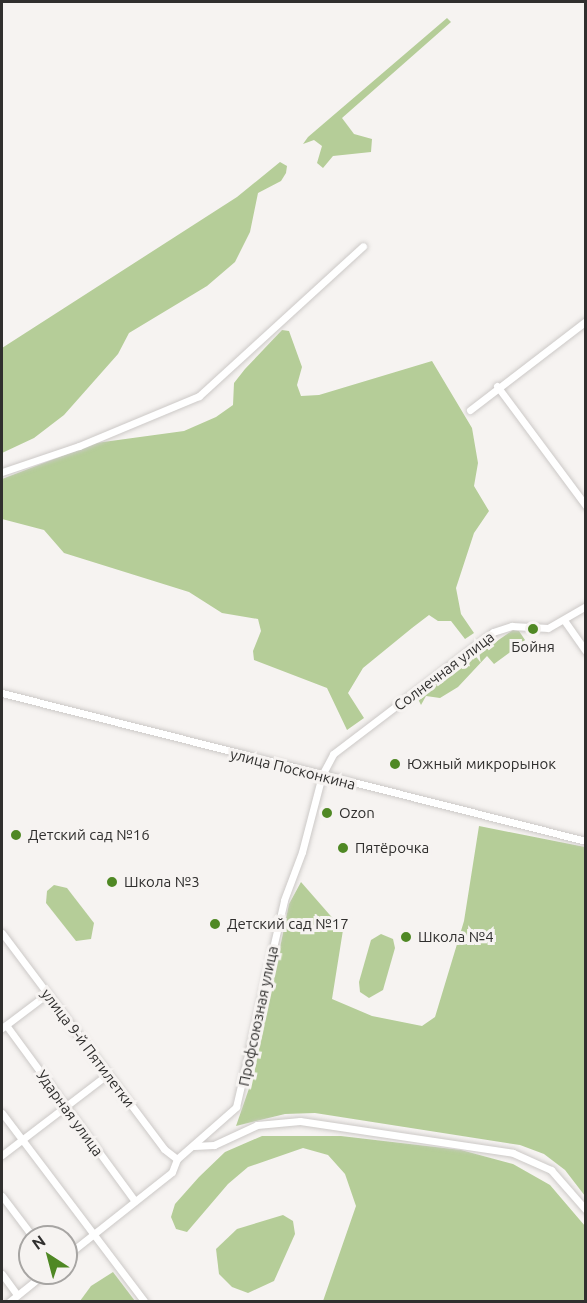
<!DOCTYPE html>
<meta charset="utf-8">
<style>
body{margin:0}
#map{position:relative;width:587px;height:1303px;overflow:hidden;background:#f6f3f1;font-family:Ubuntu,sans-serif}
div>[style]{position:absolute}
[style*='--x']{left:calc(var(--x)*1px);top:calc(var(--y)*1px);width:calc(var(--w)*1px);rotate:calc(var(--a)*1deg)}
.green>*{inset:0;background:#b5cd98}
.roads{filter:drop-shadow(0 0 2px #ccc9c7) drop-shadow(0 0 2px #ccc9c7)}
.minor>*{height:7px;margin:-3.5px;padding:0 3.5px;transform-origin:3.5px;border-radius:3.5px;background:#fff}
.dots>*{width:16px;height:16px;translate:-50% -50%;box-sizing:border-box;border:3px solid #f6f3f1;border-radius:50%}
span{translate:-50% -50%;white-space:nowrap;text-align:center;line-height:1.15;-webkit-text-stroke:6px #f6f3f1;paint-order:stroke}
.poi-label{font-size:15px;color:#302f2e}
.left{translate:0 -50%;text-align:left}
.street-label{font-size:15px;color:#302f2e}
.frame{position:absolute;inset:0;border:3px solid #302f2e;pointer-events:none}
.north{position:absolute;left:18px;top:1225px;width:60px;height:60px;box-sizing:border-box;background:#f6f3f1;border:2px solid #a7a5a3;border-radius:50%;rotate:324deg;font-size:16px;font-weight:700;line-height:24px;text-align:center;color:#302f2e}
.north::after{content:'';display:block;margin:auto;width:21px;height:27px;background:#4f8824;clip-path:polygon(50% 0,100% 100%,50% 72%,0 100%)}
</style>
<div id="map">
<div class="green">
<div style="clip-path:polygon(447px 18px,451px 22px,342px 118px,354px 134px,372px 139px,371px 152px,333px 156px,323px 168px,317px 163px,322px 146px,314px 140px,303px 144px,308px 137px)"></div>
<div style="clip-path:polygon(280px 162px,287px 166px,286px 173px,281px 181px,258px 193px,250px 232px,235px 262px,207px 286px,129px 333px,118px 354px,64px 415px,34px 438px,2px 453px,2px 348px,237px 197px)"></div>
<div style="clip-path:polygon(282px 330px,289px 331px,302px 367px,297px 385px,301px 396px,319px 395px,432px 361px,472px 428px,478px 463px,474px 486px,489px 511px,474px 533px,456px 588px,461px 614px,474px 633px,465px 639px,451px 621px,438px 621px,429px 615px,412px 628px,363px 668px,348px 693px,364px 718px,347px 730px,327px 688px,254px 660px,253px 651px,261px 631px,258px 619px,222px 613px,189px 592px,64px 553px,44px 530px,2px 519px,2px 479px,96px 443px,184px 431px,216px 417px,233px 405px,234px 383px,245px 369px)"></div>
<div style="clip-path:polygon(513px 630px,519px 631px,525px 640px,516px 648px,494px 664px,487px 656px,458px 687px,440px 698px,426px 696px,421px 705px,417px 697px)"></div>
<div style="clip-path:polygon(479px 826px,585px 847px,585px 1196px,565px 1170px,544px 1154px,520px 1145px,315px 1113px,285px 1114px,236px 1126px,254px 1074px,289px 904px,301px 882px,343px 930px,332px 999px,372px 1016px,422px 1026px,435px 1017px,464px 921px)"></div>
<div style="clip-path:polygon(54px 885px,67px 888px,94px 923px,91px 939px,76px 941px,46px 903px,47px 891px)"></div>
<div style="clip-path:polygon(381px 934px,393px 939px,395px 948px,383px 990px,369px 998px,360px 992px,359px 982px,371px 940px)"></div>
<div style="clip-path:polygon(262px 1136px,341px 1136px,461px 1150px,513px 1164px,550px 1185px,585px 1226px,585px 1301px,323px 1301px,356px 1206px,345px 1174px,328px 1155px,303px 1148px,248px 1167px,228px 1184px,187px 1232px,176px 1229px,171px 1217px,175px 1204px,199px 1177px,225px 1152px)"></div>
<div style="clip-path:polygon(283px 1215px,293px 1221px,295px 1234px,274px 1281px,248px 1293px,232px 1287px,219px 1274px,216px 1249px,237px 1229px)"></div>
<div style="clip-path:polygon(113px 1272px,135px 1301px,80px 1301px,91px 1286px)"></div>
</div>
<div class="roads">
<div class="minor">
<div style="--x:497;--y:386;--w:149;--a:53.4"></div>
<div style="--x:470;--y:410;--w:146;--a:-37.5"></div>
<div style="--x:2;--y:472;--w:81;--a:-18.7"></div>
<div style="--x:79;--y:446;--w:130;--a:-22.6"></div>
<div style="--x:199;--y:396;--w:222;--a:-42.4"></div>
<div style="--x:564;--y:620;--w:38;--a:55"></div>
<div style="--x:2;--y:693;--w:602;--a:14.22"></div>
<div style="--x:2;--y:933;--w:270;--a:53.1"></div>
<div style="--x:164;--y:1149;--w:16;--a:38"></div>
<div style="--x:6;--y:1025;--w:218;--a:53.8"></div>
<div style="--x:2;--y:1028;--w:56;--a:-37.1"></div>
<div style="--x:2;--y:1113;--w:237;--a:52.9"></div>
<div style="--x:194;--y:1146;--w:20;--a:-3"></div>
<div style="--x:214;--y:1145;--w:47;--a:-24.9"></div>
<div style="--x:257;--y:1125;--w:43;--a:-5.3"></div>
<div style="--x:300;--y:1121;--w:215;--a:8.5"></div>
<div style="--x:513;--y:1153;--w:42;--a:24.1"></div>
<div style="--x:551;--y:1170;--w:53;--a:48.8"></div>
<div style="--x:2;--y:1155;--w:133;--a:-37.4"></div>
<div style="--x:2;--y:1196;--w:51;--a:52.9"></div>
<div style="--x:66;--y:1256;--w:135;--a:-38.4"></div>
<div style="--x:172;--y:1172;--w:14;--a:-69"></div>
<div style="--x:177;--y:1159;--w:79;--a:-41.4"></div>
<div style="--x:236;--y:1107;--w:212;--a:-76.9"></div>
<div style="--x:284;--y:900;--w:51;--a:-69.4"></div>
<div style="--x:302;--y:852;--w:80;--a:-75.4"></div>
<div style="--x:322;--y:775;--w:24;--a:-62"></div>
<div style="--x:333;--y:754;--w:201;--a:-37.3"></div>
<div style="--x:493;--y:632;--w:20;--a:-18"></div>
<div style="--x:512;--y:626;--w:36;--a:3"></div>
<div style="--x:548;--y:628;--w:44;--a:-30.1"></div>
<div style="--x:2;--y:1274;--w:26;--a:54"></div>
<div style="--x:9;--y:1302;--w:46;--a:-38.9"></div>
</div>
</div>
<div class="dots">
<div style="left:533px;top:629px;background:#4f8824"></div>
<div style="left:395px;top:764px;background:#4f8824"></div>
<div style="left:327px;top:813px;background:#4f8824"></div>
<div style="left:16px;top:835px;background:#4f8824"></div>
<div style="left:343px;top:848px;background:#4f8824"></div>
<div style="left:112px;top:882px;background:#4f8824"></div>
<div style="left:215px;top:924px;background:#4f8824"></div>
<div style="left:406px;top:937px;background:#4f8824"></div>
</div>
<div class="poi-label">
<span style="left:533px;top:647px">Бойня</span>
<span class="left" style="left:407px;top:764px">Южный микрорынок</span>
<span class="left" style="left:339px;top:813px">Ozon</span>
<span class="left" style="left:28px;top:835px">Детский сад №16</span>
<span class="left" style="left:355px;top:848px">Пятёрочка</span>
<span class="left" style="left:124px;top:882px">Школа №3</span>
<span class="left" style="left:227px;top:924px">Детский сад №17</span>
<span class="left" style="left:418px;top:937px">Школа №4</span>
</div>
<div class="street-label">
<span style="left:444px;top:671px;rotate:-37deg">Солнечная улица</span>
<span style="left:293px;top:769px;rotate:14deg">улица Посконкина</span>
<span style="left:258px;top:1016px;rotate:-78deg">Профсоюзная улица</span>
<span style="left:88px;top:1048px;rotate:53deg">улица 9-й Пятилетки</span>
<span style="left:70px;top:1113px;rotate:54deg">Ударная улица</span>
</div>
<div class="frame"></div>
<div class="north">N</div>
</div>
